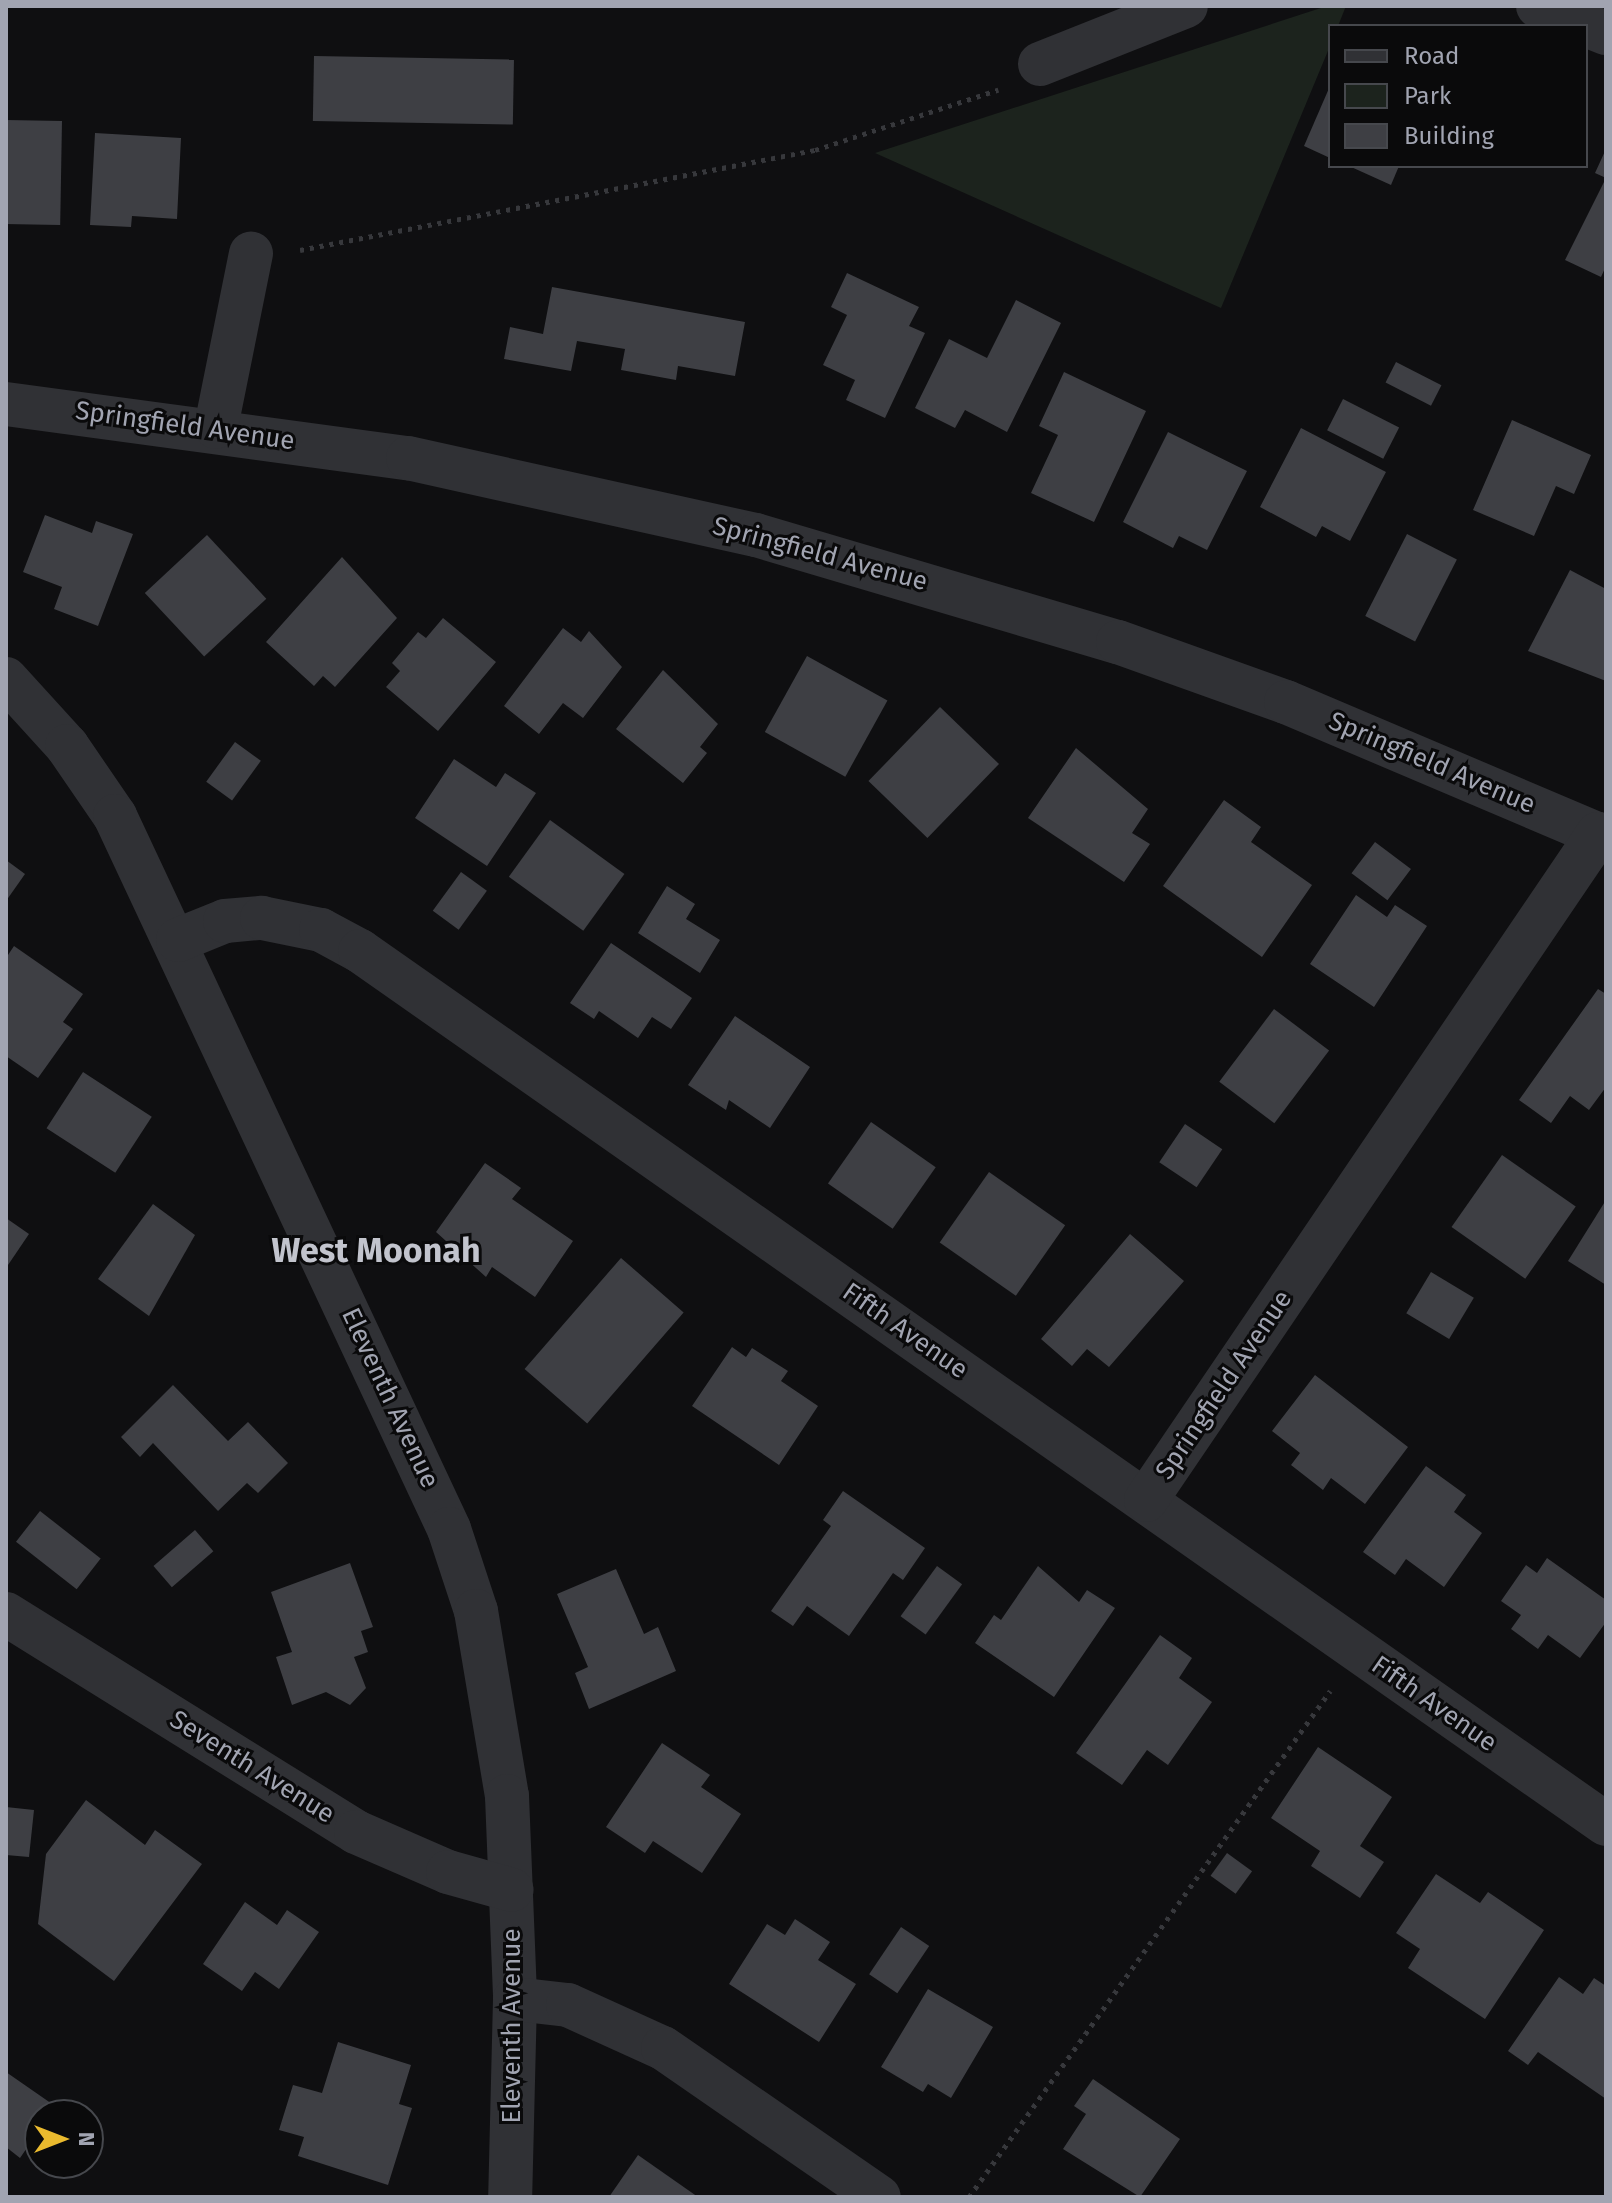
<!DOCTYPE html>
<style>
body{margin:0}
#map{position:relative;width:1612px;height:2203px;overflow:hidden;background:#0f0f11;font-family:"Fira Sans",sans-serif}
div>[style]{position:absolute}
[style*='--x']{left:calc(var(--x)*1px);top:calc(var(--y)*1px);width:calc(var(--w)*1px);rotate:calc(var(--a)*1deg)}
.green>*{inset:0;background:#1c231d}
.building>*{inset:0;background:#3e3f44;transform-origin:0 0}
.path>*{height:5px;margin-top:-2.5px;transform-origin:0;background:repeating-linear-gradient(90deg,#37383c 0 4px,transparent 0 10px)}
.minor>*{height:44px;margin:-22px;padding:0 22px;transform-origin:22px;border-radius:22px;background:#303135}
span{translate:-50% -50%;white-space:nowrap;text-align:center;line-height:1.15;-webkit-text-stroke:6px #0a0a0b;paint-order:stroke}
.street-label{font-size:26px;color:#a1a4b1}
.district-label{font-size:34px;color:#c2c4cd;font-weight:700}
.frame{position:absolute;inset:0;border:8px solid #a1a4b1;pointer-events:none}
.legend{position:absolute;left:1328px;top:24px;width:260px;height:144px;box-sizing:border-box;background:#0a0a0b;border:2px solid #46484d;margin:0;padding:10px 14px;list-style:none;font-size:24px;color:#a1a4b1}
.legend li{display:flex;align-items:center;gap:16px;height:40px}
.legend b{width:40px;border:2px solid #46484d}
.north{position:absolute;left:24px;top:2099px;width:80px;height:80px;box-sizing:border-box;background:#0a0a0b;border:2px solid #46484d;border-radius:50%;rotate:90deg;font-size:22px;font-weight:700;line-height:32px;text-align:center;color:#a1a4b1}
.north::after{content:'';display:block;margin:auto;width:28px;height:36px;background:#eaba2e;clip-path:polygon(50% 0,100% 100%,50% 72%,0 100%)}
</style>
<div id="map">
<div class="green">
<div style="clip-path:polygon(1327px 6px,1346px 6px,1338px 26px,1330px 26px,1330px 46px,1221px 308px,875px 153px)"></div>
</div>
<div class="building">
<div style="left:314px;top:56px;width:200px;height:65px;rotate:1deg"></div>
<div style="clip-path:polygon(1330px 86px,1330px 158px,1304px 146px)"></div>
<div style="left:6px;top:120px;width:56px;height:104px;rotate:1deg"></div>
<div style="clip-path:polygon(95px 133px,181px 138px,177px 219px,132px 216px,131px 227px,90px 225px)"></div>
<div style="clip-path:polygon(1606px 149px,1606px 266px,1601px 277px,1565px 260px,1606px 178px,1595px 173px)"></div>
<div style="clip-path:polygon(1349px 166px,1399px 166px,1391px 185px)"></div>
<div style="clip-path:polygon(847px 273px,919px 307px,909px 326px,925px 333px,885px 418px,846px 400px,855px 380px,823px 365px,847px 315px,831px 307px)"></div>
<div style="clip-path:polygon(552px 287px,745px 322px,735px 376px,678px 366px,676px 380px,621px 370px,625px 349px,577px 341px,571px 371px,504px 359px,510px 327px,543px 334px)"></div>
<div style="clip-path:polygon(1016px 300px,1061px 323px,1007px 432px,965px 410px,955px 428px,915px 408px,949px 339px,987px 358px)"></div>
<div style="left:1396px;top:362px;width:51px;height:23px;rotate:27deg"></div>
<div style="clip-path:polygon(1064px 372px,1146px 411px,1094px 522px,1031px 493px,1058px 435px,1039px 426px)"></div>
<div style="left:1343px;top:399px;width:63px;height:35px;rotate:27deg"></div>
<div style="clip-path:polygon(1512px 420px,1591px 455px,1574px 494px,1556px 486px,1534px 536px,1473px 510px)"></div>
<div style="clip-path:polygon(1301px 428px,1386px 472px,1350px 541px,1322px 526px,1316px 537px,1260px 507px)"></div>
<div style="clip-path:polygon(1168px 432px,1247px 471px,1207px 550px,1179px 536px,1173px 548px,1123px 522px)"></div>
<div style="clip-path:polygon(45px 515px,92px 533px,96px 521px,133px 534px,98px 626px,54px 609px,62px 587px,23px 572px)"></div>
<div style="left:1407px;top:534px;width:56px;height:92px;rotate:27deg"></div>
<div style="left:207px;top:535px;width:87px;height:85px;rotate:47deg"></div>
<div style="clip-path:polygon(342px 557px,397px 618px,335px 687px,323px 676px,314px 686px,266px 642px)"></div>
<div style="clip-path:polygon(1570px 570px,1606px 589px,1606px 681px,1528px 651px)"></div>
<div style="clip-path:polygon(443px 618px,496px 662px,438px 731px,386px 687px,400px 671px,392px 663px,418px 632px,426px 638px)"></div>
<div style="clip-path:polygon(563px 628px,581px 642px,589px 631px,622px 667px,583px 718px,563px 703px,539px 734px,504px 706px)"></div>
<div style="left:807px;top:656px;width:92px;height:87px;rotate:29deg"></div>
<div style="clip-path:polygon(663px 670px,718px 724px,700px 747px,707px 753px,683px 783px,616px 729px)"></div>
<div style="left:940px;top:707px;width:82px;height:103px;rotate:44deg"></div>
<div style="left:235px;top:742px;width:32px;height:49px;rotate:36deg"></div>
<div style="clip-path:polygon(1076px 748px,1148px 809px,1132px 833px,1150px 844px,1124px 882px,1028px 818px)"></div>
<div style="clip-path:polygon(454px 759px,496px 787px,505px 773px,536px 793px,487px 866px,415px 818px)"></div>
<div style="clip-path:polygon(1224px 800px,1261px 827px,1251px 842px,1312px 885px,1262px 957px,1163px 886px)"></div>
<div style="left:550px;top:820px;width:92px;height:70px;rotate:36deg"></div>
<div style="left:1375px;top:842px;width:45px;height:39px;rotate:37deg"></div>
<div style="clip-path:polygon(6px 860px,25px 874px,6px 901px)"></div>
<div style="left:461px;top:872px;width:32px;height:48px;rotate:36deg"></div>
<div style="clip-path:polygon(667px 886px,695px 904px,686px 919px,720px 940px,700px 973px,638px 933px)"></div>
<div style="clip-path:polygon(1356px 895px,1387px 917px,1395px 905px,1427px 926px,1374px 1007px,1310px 964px)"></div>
<div style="clip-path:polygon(611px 943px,692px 998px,671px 1029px,652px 1017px,638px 1038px,599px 1011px,594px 1019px,570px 1003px)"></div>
<div style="clip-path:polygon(14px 946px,83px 994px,63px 1022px,73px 1029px,38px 1078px,6px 1056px,6px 958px)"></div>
<div style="clip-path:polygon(1598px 989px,1606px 994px,1606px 1087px,1589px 1110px,1570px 1096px,1551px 1123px,1519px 1100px)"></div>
<div style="left:1274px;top:1009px;width:69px;height:91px;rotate:37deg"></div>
<div style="clip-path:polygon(735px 1016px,810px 1067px,770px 1128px,729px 1100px,726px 1110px,688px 1085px)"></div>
<div style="left:83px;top:1072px;width:82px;height:67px;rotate:33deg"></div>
<div style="left:871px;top:1122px;width:79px;height:75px;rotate:35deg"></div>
<div style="left:1185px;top:1124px;width:45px;height:46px;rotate:34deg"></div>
<div style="left:1502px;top:1155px;width:90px;height:88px;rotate:35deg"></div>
<div style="clip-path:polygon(485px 1163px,521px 1188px,512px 1199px,573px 1241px,535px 1297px,492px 1267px,486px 1277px,436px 1232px)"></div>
<div style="left:989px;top:1172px;width:93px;height:86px;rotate:35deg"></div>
<div style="clip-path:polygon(1606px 1200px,1606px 1285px,1568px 1261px)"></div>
<div style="clip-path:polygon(153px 1204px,195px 1235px,149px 1316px,98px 1279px)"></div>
<div style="clip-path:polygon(6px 1218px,29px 1234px,6px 1268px)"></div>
<div style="clip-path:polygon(1130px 1234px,1184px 1281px,1109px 1367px,1087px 1349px,1072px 1366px,1041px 1339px)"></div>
<div style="left:621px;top:1258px;width:83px;height:147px;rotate:41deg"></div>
<div style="left:1431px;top:1272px;width:50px;height:48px;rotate:31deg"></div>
<div style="clip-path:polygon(732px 1347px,746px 1357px,752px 1348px,788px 1371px,781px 1381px,818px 1406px,779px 1465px,692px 1406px)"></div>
<div style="clip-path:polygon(1315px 1375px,1408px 1447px,1365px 1504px,1331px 1478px,1323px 1490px,1291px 1465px,1300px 1453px,1272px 1431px)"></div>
<div style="clip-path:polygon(173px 1385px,228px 1441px,248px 1422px,288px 1463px,258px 1493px,247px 1483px,218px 1511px,153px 1443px,140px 1457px,121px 1437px)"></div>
<div style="clip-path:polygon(1426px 1466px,1466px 1495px,1454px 1512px,1482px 1533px,1444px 1587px,1406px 1559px,1395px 1575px,1363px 1552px)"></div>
<div style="clip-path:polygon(843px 1491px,925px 1548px,903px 1580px,893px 1573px,849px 1636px,807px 1606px,793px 1626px,771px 1611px,831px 1526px,823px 1520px)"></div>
<div style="left:40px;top:1511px;width:77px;height:39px;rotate:38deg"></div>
<div style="left:195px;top:1530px;width:28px;height:55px;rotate:49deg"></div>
<div style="clip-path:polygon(1547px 1558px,1606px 1600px,1606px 1622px,1580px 1658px,1548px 1635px,1538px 1649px,1511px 1629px,1521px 1615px,1501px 1601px,1526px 1565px,1537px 1573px)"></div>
<div style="clip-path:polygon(350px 1563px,373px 1627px,361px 1631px,368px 1652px,354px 1657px,366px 1688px,350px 1705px,326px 1692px,292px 1705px,276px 1657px,292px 1652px,271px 1592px)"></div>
<div style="left:937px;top:1566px;width:31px;height:62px;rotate:36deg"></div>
<div style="clip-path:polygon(1038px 1566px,1079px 1602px,1087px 1590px,1115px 1608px,1054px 1697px,975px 1643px,994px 1615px,1001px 1620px)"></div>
<div style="clip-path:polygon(616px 1569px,644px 1634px,658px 1627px,676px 1671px,589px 1709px,575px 1673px,588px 1667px,557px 1594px)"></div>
<div style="clip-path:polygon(1160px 1635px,1192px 1658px,1179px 1678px,1212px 1702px,1168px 1765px,1147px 1750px,1122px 1785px,1076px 1753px)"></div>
<div style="clip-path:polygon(662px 1743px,710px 1775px,701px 1787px,741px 1814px,702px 1873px,653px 1841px,645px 1853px,606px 1827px)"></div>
<div style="clip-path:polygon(1318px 1747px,1392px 1797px,1360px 1846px,1384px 1862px,1360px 1898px,1311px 1866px,1320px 1851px,1271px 1818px)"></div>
<div style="clip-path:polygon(86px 1800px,145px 1845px,155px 1830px,202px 1864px,114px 1981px,38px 1924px,46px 1854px)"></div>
<div style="clip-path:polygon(6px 1807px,34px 1810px,29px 1857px,6px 1855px)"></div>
<div style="left:1227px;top:1853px;width:31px;height:28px;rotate:36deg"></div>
<div style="clip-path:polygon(1436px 1874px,1480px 1903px,1488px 1892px,1544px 1930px,1485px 2019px,1408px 1968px,1420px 1949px,1396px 1933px)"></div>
<div style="clip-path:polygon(245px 1902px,277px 1925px,287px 1910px,319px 1932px,279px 1989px,255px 1972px,242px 1991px,203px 1964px)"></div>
<div style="clip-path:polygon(795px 1919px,830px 1942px,818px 1960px,856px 1984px,819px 2042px,729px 1984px,767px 1924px,785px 1935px)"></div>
<div style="left:901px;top:1927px;width:34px;height:57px;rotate:34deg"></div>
<div style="clip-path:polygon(1559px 1977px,1583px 1994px,1594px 1978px,1606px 1986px,1606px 2099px,1538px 2052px,1528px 2065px,1508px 2051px)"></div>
<div style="clip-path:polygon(928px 1989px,993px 2027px,951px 2098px,928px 2084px,923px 2092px,881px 2067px)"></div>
<div style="clip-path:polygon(338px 2042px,411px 2065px,399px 2104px,412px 2108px,388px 2185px,298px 2156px,304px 2137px,279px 2130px,293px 2085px,322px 2093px)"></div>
<div style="clip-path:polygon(6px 2072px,55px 2106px,40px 2115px,40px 2129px,20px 2158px,6px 2147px)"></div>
<div style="clip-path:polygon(1093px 2079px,1180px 2139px,1140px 2197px,1063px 2149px,1086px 2114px,1074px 2106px)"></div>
<div style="clip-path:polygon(638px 2155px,698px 2197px,609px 2197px)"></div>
</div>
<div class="path">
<div style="--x:300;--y:250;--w:525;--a:-10.99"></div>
<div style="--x:815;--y:150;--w:193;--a:-18.2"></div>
<div style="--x:969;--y:2197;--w:622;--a:-54.49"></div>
</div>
<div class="minor">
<div style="--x:1538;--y:6;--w:73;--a:21.7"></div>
<div style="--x:1040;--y:64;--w:157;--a:-21.7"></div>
<div style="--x:6;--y:404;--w:406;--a:7.7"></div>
<div style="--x:408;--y:458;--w:356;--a:12.5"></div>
<div style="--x:756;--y:535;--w:377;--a:16.5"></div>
<div style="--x:1118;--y:642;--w:178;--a:19.7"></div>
<div style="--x:1286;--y:702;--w:348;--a:23"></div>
<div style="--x:216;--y:427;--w:177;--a:-78.6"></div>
<div style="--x:6;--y:679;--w:91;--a:47.7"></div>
<div style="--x:67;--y:746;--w:85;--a:55.6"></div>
<div style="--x:115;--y:816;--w:787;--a:64.9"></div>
<div style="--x:449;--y:1529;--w:86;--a:71.8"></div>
<div style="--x:476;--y:1611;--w:188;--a:80.5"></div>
<div style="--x:507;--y:1796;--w:203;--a:87.7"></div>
<div style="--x:515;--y:1999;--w:198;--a:91.4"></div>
<div style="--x:178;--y:940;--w:51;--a:-22"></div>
<div style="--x:225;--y:921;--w:37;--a:-5"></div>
<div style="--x:262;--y:918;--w:60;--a:11.5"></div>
<div style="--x:321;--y:930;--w:44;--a:28.3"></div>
<div style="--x:360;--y:951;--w:1521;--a:35.02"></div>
<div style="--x:1146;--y:1500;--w:805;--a:-55.84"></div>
<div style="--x:6;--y:1614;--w:412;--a:31.9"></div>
<div style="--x:356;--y:1832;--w:100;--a:23.5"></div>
<div style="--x:448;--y:1872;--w:66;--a:15.7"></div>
<div style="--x:515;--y:1999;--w:53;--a:6.5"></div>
<div style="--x:568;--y:2005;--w:104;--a:24.4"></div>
<div style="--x:663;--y:2048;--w:262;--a:34.6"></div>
</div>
<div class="street-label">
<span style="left:185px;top:426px;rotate:8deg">Springfield Avenue</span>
<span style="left:820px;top:554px;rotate:15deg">Springfield Avenue</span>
<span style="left:1432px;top:763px;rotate:23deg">Springfield Avenue</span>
<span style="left:905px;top:1331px;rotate:35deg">Fifth Avenue</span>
<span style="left:1224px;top:1385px;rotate:-56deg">Springfield Avenue</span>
<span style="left:390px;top:1398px;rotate:65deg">Eleventh Avenue</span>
<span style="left:1434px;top:1704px;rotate:35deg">Fifth Avenue</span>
<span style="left:252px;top:1767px;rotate:32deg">Seventh Avenue</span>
<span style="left:512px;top:2026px;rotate:-90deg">Eleventh Avenue</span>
</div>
<div class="district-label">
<span style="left:376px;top:1251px">West Moonah</span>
</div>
<div class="frame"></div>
<ul class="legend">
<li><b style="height:10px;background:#303135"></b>Road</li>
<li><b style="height:22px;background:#1c231d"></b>Park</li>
<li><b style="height:22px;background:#3e3f44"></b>Building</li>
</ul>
<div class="north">N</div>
</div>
